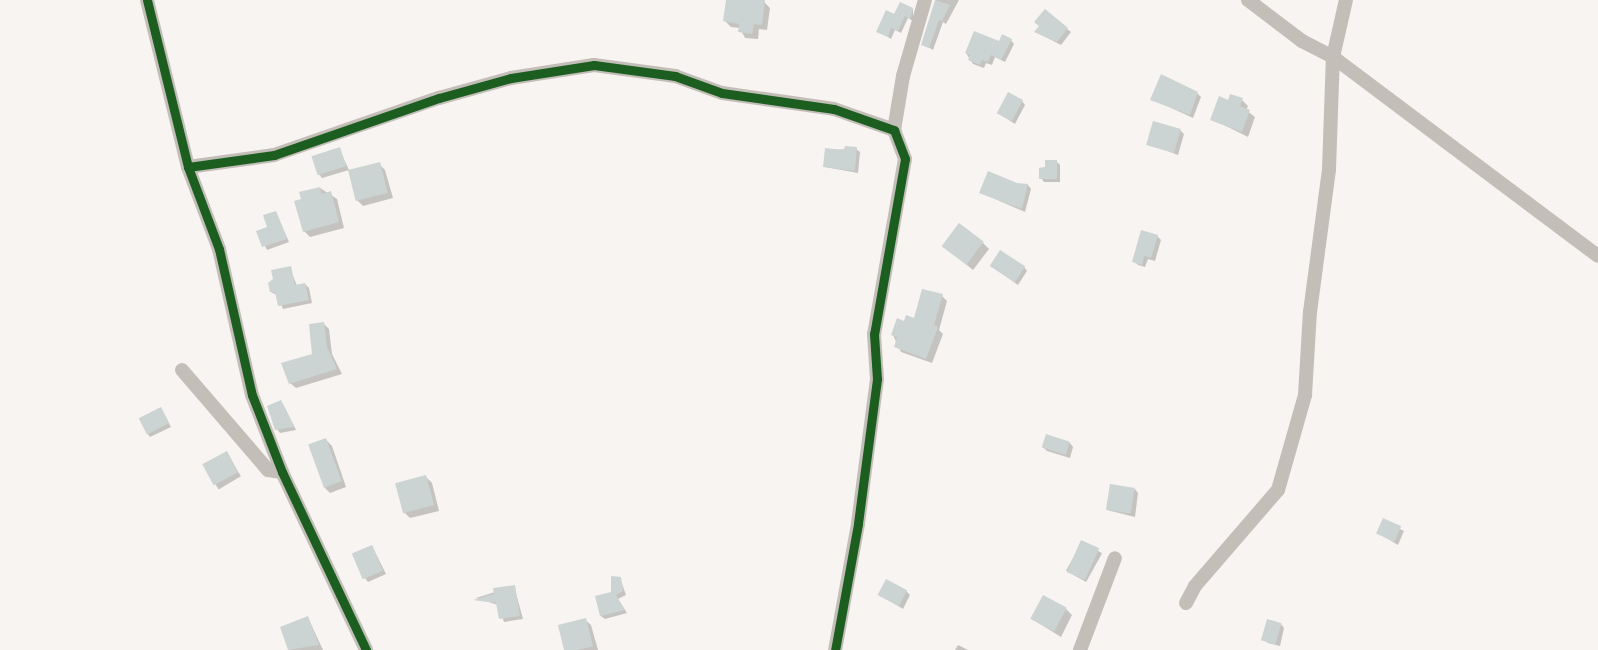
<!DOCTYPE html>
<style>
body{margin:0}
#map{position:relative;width:1598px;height:650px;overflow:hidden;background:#f7f4f1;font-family:Karla,sans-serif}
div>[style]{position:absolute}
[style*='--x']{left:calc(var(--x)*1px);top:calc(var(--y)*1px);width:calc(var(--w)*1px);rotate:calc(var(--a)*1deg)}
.shadow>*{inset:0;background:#0003;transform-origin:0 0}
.building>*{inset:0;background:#ccd3d3;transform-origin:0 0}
.minor>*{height:14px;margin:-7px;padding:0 7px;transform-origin:7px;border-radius:7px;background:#c4beb9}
.cycleway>*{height:9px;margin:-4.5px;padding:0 4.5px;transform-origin:4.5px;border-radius:4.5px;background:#1b5e20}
span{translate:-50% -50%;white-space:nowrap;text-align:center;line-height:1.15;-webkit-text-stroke:6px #fff;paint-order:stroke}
</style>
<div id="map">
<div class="shadow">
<div style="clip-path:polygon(728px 0,764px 2px,770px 8px,767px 30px,759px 29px,758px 39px,745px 38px,740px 28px,731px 27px,725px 21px)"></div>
<div style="clip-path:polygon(936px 0,959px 0,946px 24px,943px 22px,933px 50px,923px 44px)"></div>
<div style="clip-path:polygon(913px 9px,913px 21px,908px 18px,901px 33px,895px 30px,891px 39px,878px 31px,895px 16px)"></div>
<div style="clip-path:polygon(1067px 29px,1071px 32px,1061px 45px,1036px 32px)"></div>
<div style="clip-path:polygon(1011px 40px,1014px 44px,1005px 62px,995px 57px,992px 65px,986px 63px,984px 68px,973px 64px,966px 53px)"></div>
<div style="clip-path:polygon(1197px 93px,1201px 97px,1193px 118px,1152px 99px)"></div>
<div style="clip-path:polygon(1242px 100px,1248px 106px,1246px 110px,1255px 117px,1248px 137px,1212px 119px,1229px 102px)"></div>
<div style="clip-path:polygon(1022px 101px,1025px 105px,1015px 124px,998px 113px)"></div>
<div style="clip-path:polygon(1180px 130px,1184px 134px,1178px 155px,1149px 144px)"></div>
<div style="clip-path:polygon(339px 149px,349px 170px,322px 178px,319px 174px)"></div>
<div style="clip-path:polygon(856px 149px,860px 152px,858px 173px,825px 167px,826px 150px)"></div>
<div style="clip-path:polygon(1057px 162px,1060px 165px,1060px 182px,1044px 182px,1041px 178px)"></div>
<div style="clip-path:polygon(379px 164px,385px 170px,393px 198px,363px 206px,357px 200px)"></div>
<div style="clip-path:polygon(1028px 185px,1031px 189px,1025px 212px,981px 193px)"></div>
<div style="clip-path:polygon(320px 188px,337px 199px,344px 228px,310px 237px,304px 231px)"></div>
<div style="clip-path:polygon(276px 212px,289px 242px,267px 250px,258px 232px,269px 228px)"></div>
<div style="clip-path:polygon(1157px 236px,1161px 240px,1155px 261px,1148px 259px,1145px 267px,1138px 265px,1134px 261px)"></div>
<div style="clip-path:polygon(983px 243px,989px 249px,973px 270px,944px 246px)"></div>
<div style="clip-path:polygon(991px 266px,1024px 267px,1027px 271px,1018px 285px)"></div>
<div style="clip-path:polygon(290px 268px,297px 286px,305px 284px,309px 288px,312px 303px,283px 309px,277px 295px,271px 292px)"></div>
<div style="clip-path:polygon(942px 296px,947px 301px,939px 330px,943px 334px,932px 363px,901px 352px,893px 335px)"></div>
<div style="clip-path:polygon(324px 324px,329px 329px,332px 354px,342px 374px,296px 388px,290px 383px,313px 355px)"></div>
<div style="clip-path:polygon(281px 402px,284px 406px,296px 430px,280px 433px,277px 429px)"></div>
<div style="clip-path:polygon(161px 409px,171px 427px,150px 437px,147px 433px)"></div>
<div style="clip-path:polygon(1047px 436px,1070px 443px,1073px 447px,1070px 458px,1047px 451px,1043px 447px)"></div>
<div style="clip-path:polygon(326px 440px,332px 446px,346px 487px,330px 493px,324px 487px)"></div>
<div style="left:227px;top:453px;width:27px;height:26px;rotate:59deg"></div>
<div style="clip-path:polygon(426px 477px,432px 483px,439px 511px,410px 518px,404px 512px)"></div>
<div style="clip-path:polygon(1135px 489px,1138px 493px,1135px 517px,1107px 510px)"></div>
<div style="clip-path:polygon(1384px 520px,1404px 531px,1398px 545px,1378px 533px)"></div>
<div style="left:1082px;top:542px;width:23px;height:33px;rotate:29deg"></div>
<div style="clip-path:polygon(372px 546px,386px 574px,368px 582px,365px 578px)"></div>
<div style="clip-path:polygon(620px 578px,626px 595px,618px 599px,627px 613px,605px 619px,601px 616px)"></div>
<div style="clip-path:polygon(514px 586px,523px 619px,504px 622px,498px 605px,476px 598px)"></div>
<div style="clip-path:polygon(906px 591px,910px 595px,903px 609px,880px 595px)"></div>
<div style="clip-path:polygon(1066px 609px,1072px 615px,1061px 637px,1032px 619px)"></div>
<div style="clip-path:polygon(308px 618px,323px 650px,290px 650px,282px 628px)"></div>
<div style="clip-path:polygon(585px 620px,591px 625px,598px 650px,566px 650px,560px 626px)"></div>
<div style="clip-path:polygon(1281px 624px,1284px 628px,1280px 646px,1268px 643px,1264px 640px)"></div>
<div style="clip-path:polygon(958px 645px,968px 650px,955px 650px)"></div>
</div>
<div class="building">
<div style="clip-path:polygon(726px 0,765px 0,762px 25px,754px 24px,752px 34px,738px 32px,739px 24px,723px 21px)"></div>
<div style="clip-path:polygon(935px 0,950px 5px,942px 21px,939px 20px,929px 48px,921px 45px)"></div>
<div style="clip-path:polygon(900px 2px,913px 8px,910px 19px,905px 16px,898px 31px,891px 28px,888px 37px,876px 32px,886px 10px,894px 14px)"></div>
<div style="clip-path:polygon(1045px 9px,1068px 28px,1057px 42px,1034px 32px,1039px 26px,1034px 22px)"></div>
<div style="clip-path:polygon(974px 31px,999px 41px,1002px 34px,1012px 39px,1001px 60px,991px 55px,988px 62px,982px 60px,980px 65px,968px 60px,970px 55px,965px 53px)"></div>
<div style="clip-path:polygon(1161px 74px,1198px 92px,1190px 115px,1150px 100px)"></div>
<div style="left:1008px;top:92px;width:17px;height:24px;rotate:28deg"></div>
<div style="clip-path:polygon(1230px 94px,1243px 98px,1240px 106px,1250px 110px,1242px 132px,1210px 120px,1219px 96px,1228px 100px)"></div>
<div style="left:1153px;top:121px;width:29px;height:25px;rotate:16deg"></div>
<div style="clip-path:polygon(845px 146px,857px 147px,855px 171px,823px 167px,825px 148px,844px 150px)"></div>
<div style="left:340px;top:147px;width:20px;height:30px;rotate:72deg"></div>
<div style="clip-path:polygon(1045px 160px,1057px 160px,1057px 179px,1039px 179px,1039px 168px,1045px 167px)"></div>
<div style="left:380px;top:162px;width:32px;height:33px;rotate:76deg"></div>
<div style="clip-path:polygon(988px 171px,1017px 183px,1028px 184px,1022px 209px,979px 193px)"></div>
<div style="clip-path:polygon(320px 187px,322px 194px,331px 191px,339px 222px,303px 232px,294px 201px,301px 199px,299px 192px)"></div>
<div style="clip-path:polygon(276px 211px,287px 239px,262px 247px,256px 231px,267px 227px,263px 215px)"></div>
<div style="left:959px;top:223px;width:31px;height:29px;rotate:37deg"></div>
<div style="clip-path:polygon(1141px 230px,1158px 235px,1151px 258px,1144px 256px,1142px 265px,1132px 262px)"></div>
<div style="left:1000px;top:250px;width:30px;height:19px;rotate:33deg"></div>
<div style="clip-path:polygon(291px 266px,295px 285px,305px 283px,309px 300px,278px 306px,275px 292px,270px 292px,268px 283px,273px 279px,271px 270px)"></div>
<div style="clip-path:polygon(922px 289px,943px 294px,934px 325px,938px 327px,926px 359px,894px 347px,897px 337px,891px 335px,897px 318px,904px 321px,906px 315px,914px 318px)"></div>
<div style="clip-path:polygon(324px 322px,327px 347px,337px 369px,289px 384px,281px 363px,312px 354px,309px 324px)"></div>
<div style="clip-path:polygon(281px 400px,294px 427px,275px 430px,267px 406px)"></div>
<div style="left:161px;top:407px;width:18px;height:25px;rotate:63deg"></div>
<div style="left:1046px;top:434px;width:25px;height:14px;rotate:18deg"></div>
<div style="left:326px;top:438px;width:46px;height:19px;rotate:70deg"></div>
<div style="left:227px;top:451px;width:24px;height:28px;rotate:62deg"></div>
<div style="left:426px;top:475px;width:31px;height:32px;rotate:75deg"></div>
<div style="left:1110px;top:484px;width:25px;height:26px;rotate:9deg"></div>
<div style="left:1383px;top:518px;width:20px;height:17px;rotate:24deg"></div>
<div style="left:1081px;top:540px;width:20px;height:35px;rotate:24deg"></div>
<div style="left:372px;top:545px;width:28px;height:22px;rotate:67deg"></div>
<div style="clip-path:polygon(611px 576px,621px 577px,623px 591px,616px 595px,625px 610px,600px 616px,595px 596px,611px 592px)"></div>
<div style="left:886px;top:579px;width:24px;height:18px;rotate:28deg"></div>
<div style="clip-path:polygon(515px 585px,520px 616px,499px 619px,496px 603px,473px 600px,494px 594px,493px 588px)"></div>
<div style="left:1043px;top:595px;width:27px;height:27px;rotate:28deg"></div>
<div style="clip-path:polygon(308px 616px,319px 645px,288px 650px,280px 627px)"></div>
<div style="left:586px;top:618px;width:29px;height:29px;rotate:76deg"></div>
<div style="left:1267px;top:619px;width:15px;height:22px;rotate:16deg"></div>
</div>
<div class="minor">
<div style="--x:147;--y:0;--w:172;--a:76.2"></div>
<div style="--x:188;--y:167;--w:88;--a:69.3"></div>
<div style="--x:219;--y:249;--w:150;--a:77.3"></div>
<div style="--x:252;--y:395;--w:83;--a:68.7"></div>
<div style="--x:282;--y:472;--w:197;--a:64.7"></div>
<div style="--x:1248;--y:0;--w:68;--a:37.2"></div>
<div style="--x:1302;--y:41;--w:35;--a:27"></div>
<div style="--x:1333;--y:57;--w:331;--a:36.9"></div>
<div style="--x:894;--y:130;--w:55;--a:-80.5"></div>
<div style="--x:903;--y:76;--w:79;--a:-73.9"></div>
<div style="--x:188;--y:167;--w:87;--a:-7.9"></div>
<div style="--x:274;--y:155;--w:175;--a:-19.1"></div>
<div style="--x:439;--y:98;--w:75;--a:-15.5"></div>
<div style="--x:511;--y:78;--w:84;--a:-8.9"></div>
<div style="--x:594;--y:65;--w:82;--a:7.7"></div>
<div style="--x:675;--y:76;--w:50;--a:19.9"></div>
<div style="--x:722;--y:93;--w:113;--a:8.1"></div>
<div style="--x:834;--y:109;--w:64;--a:19.3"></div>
<div style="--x:894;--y:130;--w:31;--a:69"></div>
<div style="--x:905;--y:159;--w:178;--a:100"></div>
<div style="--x:874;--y:334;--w:45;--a:86.2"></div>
<div style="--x:877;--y:379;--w:146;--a:97.5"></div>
<div style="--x:858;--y:524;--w:128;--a:100.3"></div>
<div style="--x:182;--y:370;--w:132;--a:49.3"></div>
<div style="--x:268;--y:470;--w:14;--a:8"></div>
<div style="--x:1186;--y:603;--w:19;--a:-62"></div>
<div style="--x:1195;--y:586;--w:127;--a:-49.2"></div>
<div style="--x:1278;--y:490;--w:99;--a:-74.1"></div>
<div style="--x:1305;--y:395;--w:83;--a:-86.6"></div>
<div style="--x:1310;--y:312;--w:144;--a:-82.4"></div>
<div style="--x:1329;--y:169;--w:112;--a:-88"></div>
<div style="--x:1333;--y:57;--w:58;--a:-77.2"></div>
<div style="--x:1080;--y:650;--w:98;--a:-69.2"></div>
</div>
<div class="cycleway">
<div style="--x:147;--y:0;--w:172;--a:76.2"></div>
<div style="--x:188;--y:167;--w:88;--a:69.3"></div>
<div style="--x:219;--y:249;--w:150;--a:77.3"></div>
<div style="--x:252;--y:395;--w:83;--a:68.7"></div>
<div style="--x:282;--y:472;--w:197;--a:64.7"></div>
<div style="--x:188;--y:167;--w:87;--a:-7.9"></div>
<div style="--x:274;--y:155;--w:175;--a:-19.1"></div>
<div style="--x:439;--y:98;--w:75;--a:-15.5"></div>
<div style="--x:511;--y:78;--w:84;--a:-8.9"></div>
<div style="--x:594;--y:65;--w:82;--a:7.7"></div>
<div style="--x:675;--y:76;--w:50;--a:19.9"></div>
<div style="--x:722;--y:93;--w:113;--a:8.1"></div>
<div style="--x:834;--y:109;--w:64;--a:19.3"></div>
<div style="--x:894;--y:130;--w:31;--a:69"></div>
<div style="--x:905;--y:159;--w:178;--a:100"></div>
<div style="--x:874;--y:334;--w:45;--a:86.2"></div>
<div style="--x:877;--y:379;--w:146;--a:97.5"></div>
<div style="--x:858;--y:524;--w:128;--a:100.3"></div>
</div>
</div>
